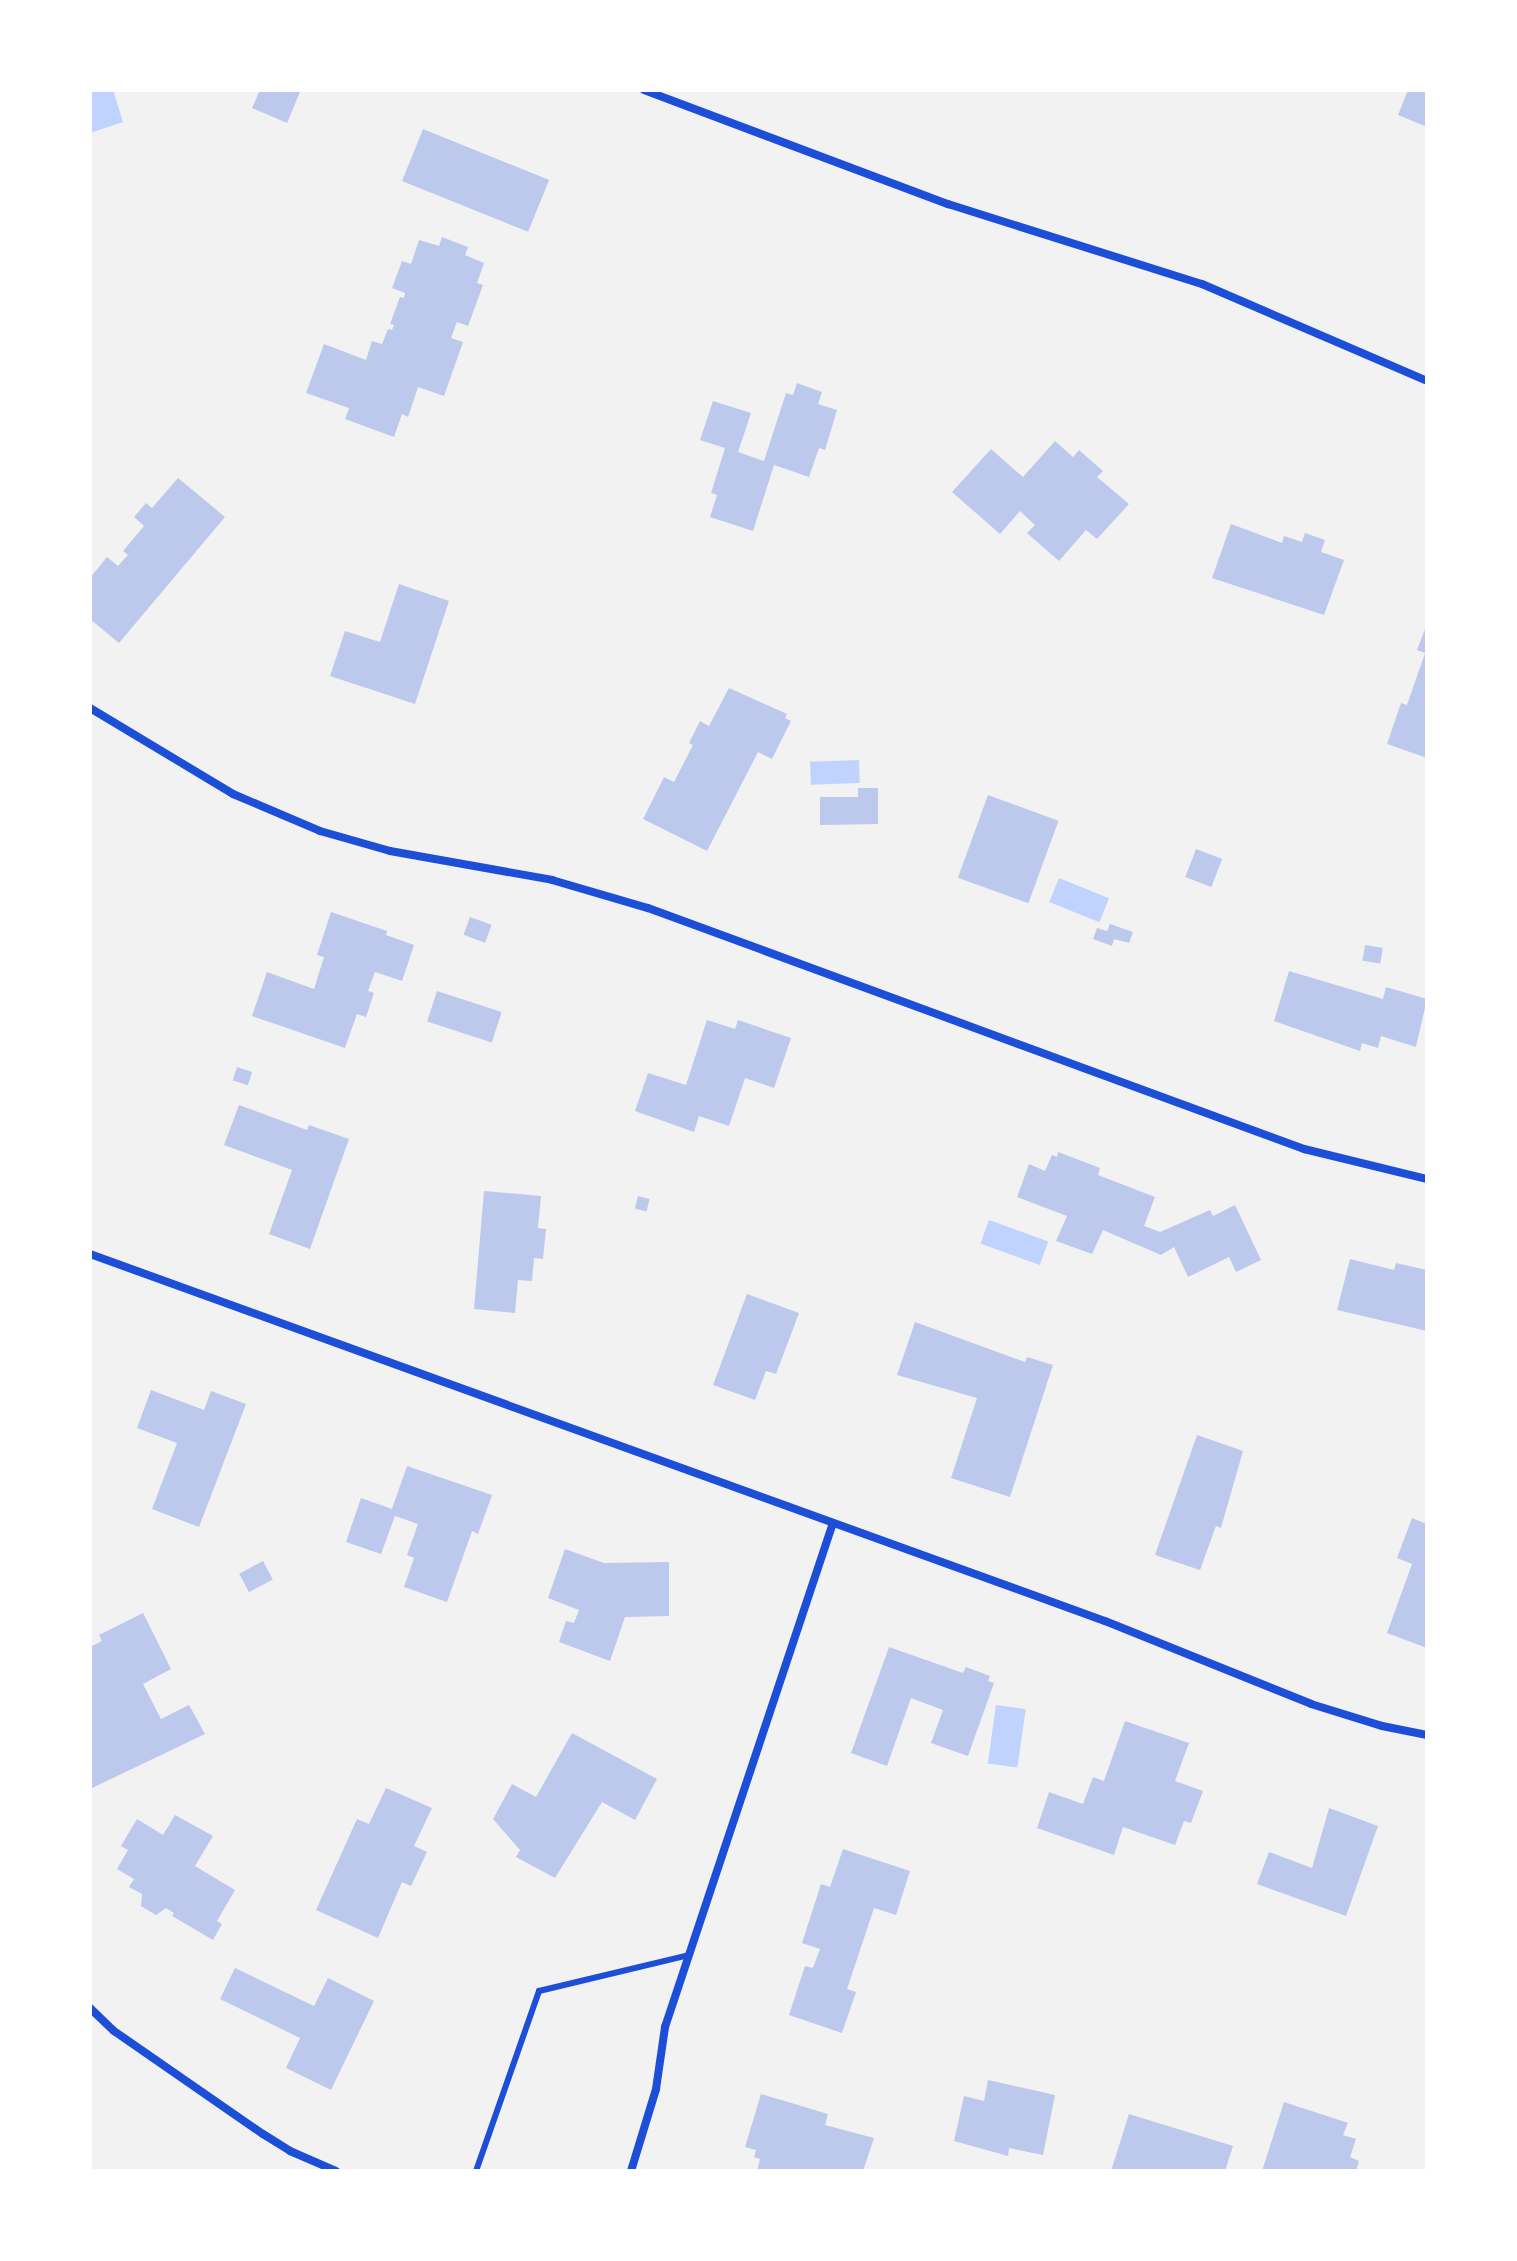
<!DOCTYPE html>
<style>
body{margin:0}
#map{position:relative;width:1517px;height:2261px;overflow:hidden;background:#f2f2f2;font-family:Helvetica,sans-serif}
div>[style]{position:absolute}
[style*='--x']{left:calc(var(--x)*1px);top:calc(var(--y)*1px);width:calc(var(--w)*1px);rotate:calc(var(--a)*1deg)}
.water>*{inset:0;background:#bfd3fe;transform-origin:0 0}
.building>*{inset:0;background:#bdc9ec;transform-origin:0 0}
.service>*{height:6px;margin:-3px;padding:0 3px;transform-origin:3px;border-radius:3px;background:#1d4ed8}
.minor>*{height:8px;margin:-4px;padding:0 4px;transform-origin:4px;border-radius:4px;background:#1d4ed8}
span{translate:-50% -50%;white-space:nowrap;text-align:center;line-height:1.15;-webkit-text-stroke:6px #fff;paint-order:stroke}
.frame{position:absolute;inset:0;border:92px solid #fff;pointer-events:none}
</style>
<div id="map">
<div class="water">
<div style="clip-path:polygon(90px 90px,113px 90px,123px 122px,90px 133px)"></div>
<div style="left:859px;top:760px;width:23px;height:49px;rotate:88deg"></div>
<div style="left:1059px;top:878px;width:54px;height:26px;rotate:22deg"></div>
<div style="left:989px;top:1220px;width:63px;height:25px;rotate:20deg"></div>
<div style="left:996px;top:1705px;width:30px;height:59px;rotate:8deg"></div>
</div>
<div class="building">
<div style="clip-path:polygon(260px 90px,300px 92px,287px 123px,252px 108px)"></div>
<div style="clip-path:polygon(1408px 90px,1427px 90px,1427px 127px,1398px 115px)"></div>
<div style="left:423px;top:129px;width:136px;height:56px;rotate:22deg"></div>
<div style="clip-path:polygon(442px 237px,468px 247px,465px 255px,484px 263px,477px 283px,483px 285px,468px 326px,457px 322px,451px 338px,463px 342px,444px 396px,418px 387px,408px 417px,402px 414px,394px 437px,345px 419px,349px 408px,306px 393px,324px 344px,366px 360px,372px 341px,382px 344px,388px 329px,392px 330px,394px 325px,390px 324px,400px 297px,404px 298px,405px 293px,392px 288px,402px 261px,411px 264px,419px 240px,439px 246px)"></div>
<div style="clip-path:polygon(797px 383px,822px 392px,818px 404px,837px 410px,825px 450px,819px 448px,809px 477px,774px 465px,753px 531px,710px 517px,717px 495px,711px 493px,725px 448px,700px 440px,713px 401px,751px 413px,738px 452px,764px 461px,786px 393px,793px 395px)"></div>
<div style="clip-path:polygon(1055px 441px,1073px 457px,1079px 450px,1103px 471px,1097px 477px,1129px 504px,1097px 539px,1086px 530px,1059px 561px,1027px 533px,1035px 525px,1020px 511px,1000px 534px,952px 492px,991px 449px,1023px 477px)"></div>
<div style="clip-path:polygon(178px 478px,225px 517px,119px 643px,90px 619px,90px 578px,107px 557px,118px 566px,128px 555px,123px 551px,144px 526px,134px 517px,146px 503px,152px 508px)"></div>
<div style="clip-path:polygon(1231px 524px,1282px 543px,1284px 536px,1302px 542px,1305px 533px,1325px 540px,1321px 552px,1344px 560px,1324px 615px,1212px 578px)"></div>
<div style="clip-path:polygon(399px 584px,449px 601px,415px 704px,330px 676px,345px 631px,380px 642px)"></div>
<div style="clip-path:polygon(1427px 624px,1427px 758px,1387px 744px,1401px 703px,1407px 705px,1425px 653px,1417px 650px)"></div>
<div style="clip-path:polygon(729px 688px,787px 714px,785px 718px,791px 721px,772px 759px,758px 752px,707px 851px,643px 819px,664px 777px,674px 782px,693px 745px,689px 743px,700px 721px,709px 726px)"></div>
<div style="clip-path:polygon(858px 788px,878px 788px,878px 824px,820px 825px,820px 797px,858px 797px)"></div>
<div style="left:988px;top:795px;width:75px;height:88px;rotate:20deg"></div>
<div style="left:1196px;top:849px;width:28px;height:30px;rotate:21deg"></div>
<div style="clip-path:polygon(331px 912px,387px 931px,386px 935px,414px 945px,402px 981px,375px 972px,368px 991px,374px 993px,366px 1017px,357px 1014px,345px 1048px,252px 1016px,267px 972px,314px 989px,324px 957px,317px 955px)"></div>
<div style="left:470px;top:917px;width:23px;height:19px;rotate:20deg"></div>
<div style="clip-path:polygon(1110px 924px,1133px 932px,1129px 943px,1114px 939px,1112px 946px,1093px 939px,1097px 928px,1107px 931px)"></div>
<div style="left:1365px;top:945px;width:18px;height:16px;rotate:9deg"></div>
<div style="clip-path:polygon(1289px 971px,1383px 999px,1386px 987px,1427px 999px,1416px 1047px,1381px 1036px,1378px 1048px,1362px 1043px,1360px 1051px,1274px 1021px)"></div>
<div style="left:437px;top:991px;width:68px;height:32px;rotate:18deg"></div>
<div style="clip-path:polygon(707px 1020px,735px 1029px,738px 1020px,791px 1038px,774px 1088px,745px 1078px,729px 1126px,699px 1116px,694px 1132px,635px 1111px,648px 1073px,686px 1085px)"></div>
<div style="left:237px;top:1067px;width:16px;height:14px;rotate:18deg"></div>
<div style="clip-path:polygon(239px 1105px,307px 1130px,309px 1125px,349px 1139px,310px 1249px,269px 1234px,292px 1170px,224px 1145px)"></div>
<div style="clip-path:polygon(1058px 1152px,1100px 1168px,1098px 1175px,1155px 1197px,1144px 1226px,1160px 1232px,1210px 1210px,1213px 1216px,1235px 1205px,1261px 1260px,1236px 1272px,1229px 1257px,1188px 1277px,1174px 1247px,1161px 1255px,1103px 1230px,1092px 1254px,1056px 1241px,1067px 1216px,1017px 1197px,1029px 1164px,1045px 1171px,1052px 1155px,1057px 1157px)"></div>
<div style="clip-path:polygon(484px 1191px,541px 1196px,538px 1228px,546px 1229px,543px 1259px,534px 1258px,532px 1281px,518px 1280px,515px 1313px,474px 1309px)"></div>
<div style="left:638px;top:1196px;width:12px;height:13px;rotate:14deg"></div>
<div style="clip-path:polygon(1350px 1259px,1394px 1270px,1396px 1263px,1427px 1270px,1427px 1331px,1337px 1310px)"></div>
<div style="clip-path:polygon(747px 1294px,799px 1313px,776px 1374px,766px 1371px,755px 1400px,713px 1385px)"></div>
<div style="clip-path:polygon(915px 1322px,1025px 1362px,1027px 1357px,1053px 1365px,1010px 1497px,951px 1478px,977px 1398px,897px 1375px)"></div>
<div style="clip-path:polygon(151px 1390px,204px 1410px,211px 1391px,246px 1404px,199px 1527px,152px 1509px,177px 1443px,137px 1428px)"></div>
<div style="clip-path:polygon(1197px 1435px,1243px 1451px,1221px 1528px,1216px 1526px,1200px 1570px,1155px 1555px)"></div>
<div style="clip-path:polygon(407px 1466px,492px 1495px,478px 1534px,472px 1531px,447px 1602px,404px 1587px,414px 1558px,407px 1555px,418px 1524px,395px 1516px,381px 1554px,346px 1542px,361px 1498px,392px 1509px)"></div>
<div style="clip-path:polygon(1412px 1518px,1427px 1524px,1427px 1648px,1387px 1633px,1412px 1564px,1397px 1558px)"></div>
<div style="clip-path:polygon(565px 1549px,604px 1563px,669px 1562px,669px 1616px,625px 1617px,610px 1661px,559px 1642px,566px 1621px,574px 1623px,579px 1610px,548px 1598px)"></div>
<div style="left:263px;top:1561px;width:21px;height:27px;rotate:62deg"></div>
<div style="clip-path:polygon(143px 1613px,171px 1669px,143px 1684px,161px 1719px,189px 1705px,205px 1734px,90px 1789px,90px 1647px,102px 1641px,99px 1635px)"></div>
<div style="clip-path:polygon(889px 1647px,963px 1673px,966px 1667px,990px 1676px,988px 1681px,994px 1683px,968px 1756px,931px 1743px,943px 1710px,911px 1698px,887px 1766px,851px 1753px)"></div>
<div style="clip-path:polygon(1125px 1721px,1189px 1743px,1175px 1781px,1203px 1791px,1191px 1823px,1184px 1821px,1175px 1845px,1123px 1827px,1114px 1855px,1037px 1828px,1049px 1792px,1083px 1804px,1093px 1777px,1104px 1781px)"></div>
<div style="clip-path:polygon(572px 1733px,657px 1779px,635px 1820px,602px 1802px,555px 1878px,516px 1857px,520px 1850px,493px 1819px,512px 1784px,536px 1797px)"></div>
<div style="clip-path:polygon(386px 1788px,432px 1808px,414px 1846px,427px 1852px,411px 1886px,402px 1882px,378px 1938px,316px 1910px,357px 1819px,369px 1824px)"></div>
<div style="clip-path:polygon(1329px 1808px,1378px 1826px,1346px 1916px,1257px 1884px,1269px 1852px,1312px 1868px)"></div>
<div style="clip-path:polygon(175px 1815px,213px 1836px,195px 1866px,235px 1890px,217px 1921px,222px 1924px,213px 1940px,172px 1916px,174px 1913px,166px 1908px,156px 1915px,141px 1906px,142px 1894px,129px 1887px,134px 1879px,117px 1869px,128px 1850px,121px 1846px,137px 1819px,163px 1835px)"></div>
<div style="clip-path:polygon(843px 1849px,910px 1871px,896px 1915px,874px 1908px,847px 1989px,856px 1992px,842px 2033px,789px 2015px,805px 1966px,813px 1968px,820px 1949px,802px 1943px,821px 1884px,830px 1887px)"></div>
<div style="clip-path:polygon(235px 1968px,314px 2006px,328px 1978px,374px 2001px,331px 2090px,286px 2068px,300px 2038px,220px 1999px)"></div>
<div style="clip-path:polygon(988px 2080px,1055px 2095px,1043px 2155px,1009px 2148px,1008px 2156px,954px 2141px,964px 2096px,984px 2101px)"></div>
<div style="clip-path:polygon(761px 2094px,828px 2114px,825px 2125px,874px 2138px,863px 2171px,757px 2171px,760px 2159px,754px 2157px,756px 2150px,745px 2147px)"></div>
<div style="clip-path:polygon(1284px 2102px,1348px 2123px,1343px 2135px,1356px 2139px,1350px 2157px,1359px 2161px,1356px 2171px,1262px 2171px)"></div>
<div style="clip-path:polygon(1129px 2114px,1233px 2146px,1225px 2171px,1111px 2171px)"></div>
</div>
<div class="service">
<div style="--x:476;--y:2171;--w:191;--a:-70.7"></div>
<div style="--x:539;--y:1991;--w:154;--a:-13.5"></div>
</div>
<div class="minor">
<div style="--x:644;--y:90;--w:325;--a:20.6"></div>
<div style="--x:948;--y:204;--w:266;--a:17.5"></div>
<div style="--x:1202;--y:284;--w:245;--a:23.3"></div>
<div style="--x:90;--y:708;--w:167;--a:31"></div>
<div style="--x:233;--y:794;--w:95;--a:23"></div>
<div style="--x:320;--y:831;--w:73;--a:15.9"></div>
<div style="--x:390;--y:851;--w:165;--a:10.1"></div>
<div style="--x:552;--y:880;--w:100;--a:16.3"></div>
<div style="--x:648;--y:908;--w:699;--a:20.17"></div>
<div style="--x:1304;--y:1149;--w:127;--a:13.7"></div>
<div style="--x:90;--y:1254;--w:1079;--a:19.88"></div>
<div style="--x:1105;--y:1621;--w:222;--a:21.9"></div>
<div style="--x:1311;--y:1704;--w:74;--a:17.2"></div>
<div style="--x:1382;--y:1726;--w:46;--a:11.3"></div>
<div style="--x:90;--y:2008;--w:33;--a:44"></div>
<div style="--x:114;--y:2031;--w:181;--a:34.7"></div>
<div style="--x:263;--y:2134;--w:32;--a:32"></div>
<div style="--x:290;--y:2151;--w:50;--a:23.5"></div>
<div style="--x:631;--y:2171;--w:86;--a:-73"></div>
<div style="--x:656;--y:2089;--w:63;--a:-81.7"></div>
<div style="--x:665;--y:2027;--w:531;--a:-71.57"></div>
</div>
<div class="frame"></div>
</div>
